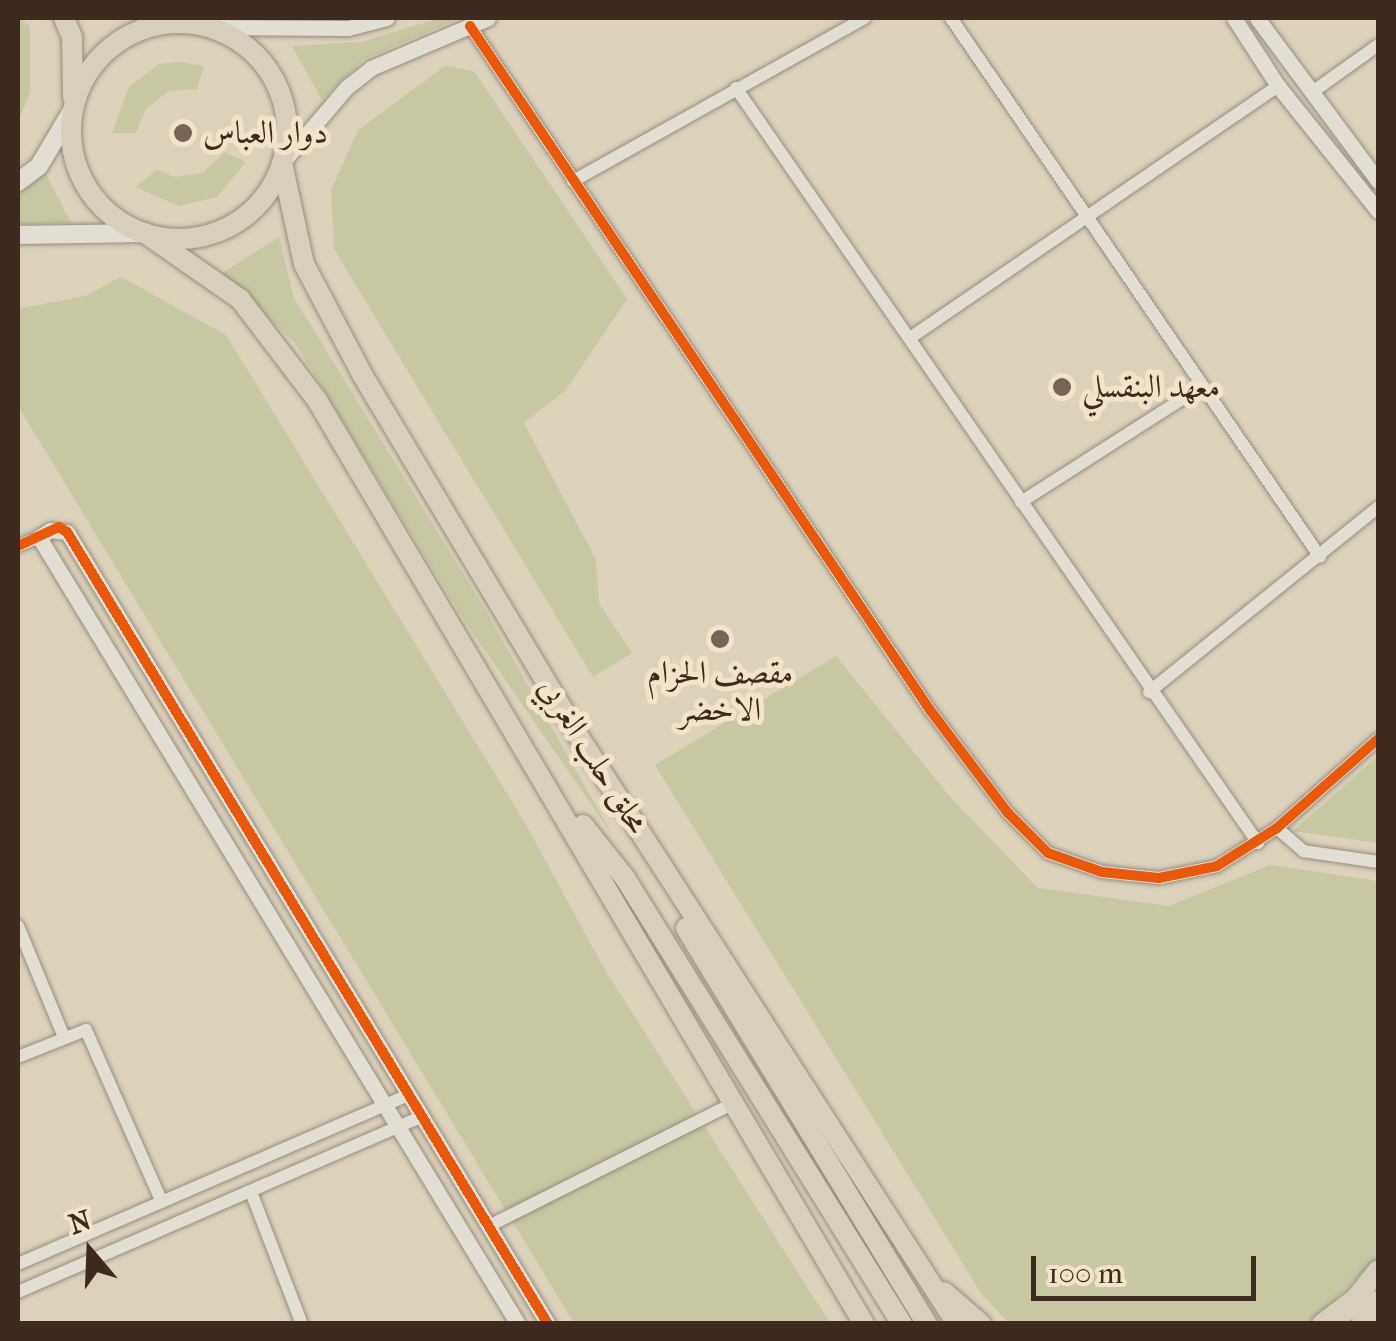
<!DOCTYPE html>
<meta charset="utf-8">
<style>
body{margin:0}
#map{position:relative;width:1396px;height:1341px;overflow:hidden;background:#dcd1bb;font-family:"IM FELL French Canon",Amiri,serif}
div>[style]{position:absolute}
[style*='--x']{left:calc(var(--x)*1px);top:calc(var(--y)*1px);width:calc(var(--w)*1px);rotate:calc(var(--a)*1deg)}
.green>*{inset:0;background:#c7c7a1}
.roads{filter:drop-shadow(0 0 2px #968d80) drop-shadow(0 0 2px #968d80)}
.minor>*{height:12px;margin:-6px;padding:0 6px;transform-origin:6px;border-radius:6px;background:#e3ded3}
.tertiary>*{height:15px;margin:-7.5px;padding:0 7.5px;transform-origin:7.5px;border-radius:7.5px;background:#e3ded3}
.secondary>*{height:18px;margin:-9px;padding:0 9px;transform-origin:9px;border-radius:9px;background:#e3ded3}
.primary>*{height:20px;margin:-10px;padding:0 10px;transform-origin:10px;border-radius:10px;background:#d7cebe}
.trunk>*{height:20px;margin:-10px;padding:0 10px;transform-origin:10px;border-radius:10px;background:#d7cebe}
.trunk>.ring{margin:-10px;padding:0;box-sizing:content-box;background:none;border:20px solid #d7cebe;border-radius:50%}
.cycleway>*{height:10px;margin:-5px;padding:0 5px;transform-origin:5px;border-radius:5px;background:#e8590c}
.dots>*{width:28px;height:28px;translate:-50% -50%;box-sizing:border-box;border:5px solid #f1e4ca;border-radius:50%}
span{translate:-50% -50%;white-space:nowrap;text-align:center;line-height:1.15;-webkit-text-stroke:10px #f1e4ca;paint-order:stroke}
.poi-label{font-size:32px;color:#3f2a1f}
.left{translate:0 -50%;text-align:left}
.street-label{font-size:32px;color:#3f2a1f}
.frame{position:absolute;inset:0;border:20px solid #3f2a1f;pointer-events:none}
.north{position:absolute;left:40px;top:1201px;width:100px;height:100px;-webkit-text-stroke:8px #f1e4ca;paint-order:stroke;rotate:341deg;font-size:28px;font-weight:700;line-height:40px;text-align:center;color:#3f2a1f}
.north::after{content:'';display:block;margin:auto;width:35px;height:45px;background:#3f2a1f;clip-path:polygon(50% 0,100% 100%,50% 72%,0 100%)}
.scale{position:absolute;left:1031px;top:1256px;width:225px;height:45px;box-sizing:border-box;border:5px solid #3f2a1f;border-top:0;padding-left:12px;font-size:30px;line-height:35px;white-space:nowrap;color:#3f2a1f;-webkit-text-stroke:8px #f1e4ca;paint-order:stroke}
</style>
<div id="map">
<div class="green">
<div style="clip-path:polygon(18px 18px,30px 26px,30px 93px,18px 121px)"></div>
<div style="clip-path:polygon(440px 18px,460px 18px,363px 60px,322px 100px,292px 46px,361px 42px)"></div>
<div style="clip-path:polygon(179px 62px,204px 66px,197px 89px,169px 91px,146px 109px,136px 133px,112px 133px,129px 87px,159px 64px)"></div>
<div style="clip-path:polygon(445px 66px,474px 71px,627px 299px,566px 390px,524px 423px,596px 560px,599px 604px,632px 653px,593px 677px,334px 249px,331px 190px,358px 130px)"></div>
<div style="clip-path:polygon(225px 152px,246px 162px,217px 197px,178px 206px,136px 187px,157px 169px,174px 177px,202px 173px)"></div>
<div style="clip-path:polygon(44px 170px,71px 223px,18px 224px,18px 195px)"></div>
<div style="clip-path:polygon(279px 237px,294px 298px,483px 606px,613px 836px,466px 623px,295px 343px,222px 273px)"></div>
<div style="clip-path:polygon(121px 277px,226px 335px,525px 823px,605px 970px,830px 1323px,574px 1323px,18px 406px,18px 309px,85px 296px)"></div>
<div style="clip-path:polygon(836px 656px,951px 798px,1038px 888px,1169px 906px,1270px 865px,1378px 881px,1378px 1257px,1311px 1323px,1009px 1323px,981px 1293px,655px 765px)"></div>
<div style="clip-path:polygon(1378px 756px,1378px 843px,1293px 831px)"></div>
</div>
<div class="roads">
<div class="minor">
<div style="--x:951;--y:18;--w:653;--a:55.6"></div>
<div style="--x:470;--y:26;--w:824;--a:56.08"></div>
<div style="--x:930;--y:710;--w:129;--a:52.9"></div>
<div style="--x:1008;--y:813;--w:57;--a:45"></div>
<div style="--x:1048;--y:853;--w:57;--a:19.4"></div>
<div style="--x:1102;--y:872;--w:57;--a:6"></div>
<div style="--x:1159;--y:878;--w:59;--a:-11.7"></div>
<div style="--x:1217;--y:866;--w:71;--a:-32.3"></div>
<div style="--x:1277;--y:828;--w:135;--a:-41.4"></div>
<div style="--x:736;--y:88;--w:918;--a:55.34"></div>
<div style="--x:1311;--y:93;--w:82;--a:-35.6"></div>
<div style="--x:573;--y:181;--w:334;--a:-29.2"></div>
<div style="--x:910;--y:338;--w:446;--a:-34.4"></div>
<div style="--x:1021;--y:502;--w:214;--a:-32.6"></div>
<div style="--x:18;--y:546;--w:23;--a:-23"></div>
<div style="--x:1149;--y:692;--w:294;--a:-38.9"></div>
<div style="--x:1277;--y:828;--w:35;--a:41"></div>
<div style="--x:1303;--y:851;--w:76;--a:8.3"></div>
<div style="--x:18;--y:926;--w:120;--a:67.5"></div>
<div style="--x:18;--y:1057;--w:73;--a:-21.7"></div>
<div style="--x:86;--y:1030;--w:188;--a:66.2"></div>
<div style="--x:251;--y:1192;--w:142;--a:68.9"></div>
<div style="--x:489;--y:1226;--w:272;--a:-26.7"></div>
<div style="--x:18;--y:1264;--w:426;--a:-23.4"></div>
<div style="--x:18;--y:1292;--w:441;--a:-23.5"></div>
</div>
<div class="tertiary">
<div style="--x:1234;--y:18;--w:81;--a:57.1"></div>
<div style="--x:1278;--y:86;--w:160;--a:51.3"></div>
<div style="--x:1257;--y:18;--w:203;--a:53.4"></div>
<div style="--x:207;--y:27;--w:141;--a:0.4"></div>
<div style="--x:348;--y:28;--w:40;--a:-14.4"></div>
<div style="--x:282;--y:163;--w:100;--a:-49.5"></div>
<div style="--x:347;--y:87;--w:31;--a:-38"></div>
<div style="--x:371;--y:68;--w:127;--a:-23.1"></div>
<div style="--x:518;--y:1324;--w:921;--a:-121.33"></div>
<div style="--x:39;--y:537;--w:13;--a:-32"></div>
<div style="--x:50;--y:530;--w:17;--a:7"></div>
<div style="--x:67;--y:532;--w:927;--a:58.73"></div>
</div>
<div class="secondary">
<div style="--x:18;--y:182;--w:26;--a:-37"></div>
<div style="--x:39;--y:166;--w:66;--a:-59.2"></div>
<div style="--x:18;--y:235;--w:127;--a:-0.9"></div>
</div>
<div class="primary">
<div style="--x:1345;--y:1312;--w:53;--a:-51.8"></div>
</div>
<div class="trunk">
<div style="--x:64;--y:18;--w:21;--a:67"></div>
<div style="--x:72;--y:37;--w:60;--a:89"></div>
<div class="ring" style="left:71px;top:23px;width:196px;height:196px"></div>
<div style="--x:282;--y:163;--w:103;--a:77.7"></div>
<div style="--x:304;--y:264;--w:127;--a:62.2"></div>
<div style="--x:363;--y:376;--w:434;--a:59.1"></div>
<div style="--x:586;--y:748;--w:685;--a:57.21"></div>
<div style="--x:145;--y:233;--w:116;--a:34.8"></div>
<div style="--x:240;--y:299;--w:127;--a:52.7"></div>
<div style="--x:317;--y:400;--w:1074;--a:59.37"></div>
<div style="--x:583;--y:825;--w:68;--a:51.6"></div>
<div style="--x:625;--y:878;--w:525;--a:58.16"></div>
<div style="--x:686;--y:928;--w:464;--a:58.7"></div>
<div style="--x:944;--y:1292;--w:49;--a:40.9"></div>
<div style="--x:1322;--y:1324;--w:43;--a:-37.4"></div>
<div style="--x:1361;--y:1324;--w:29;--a:-54"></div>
</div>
</div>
<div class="cycleway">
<div style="--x:470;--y:26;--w:824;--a:56.08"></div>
<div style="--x:930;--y:710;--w:129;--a:52.9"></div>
<div style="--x:1008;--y:813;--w:57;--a:45"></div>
<div style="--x:1048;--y:853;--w:57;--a:19.4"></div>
<div style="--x:1102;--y:872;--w:57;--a:6"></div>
<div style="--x:1159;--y:878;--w:59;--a:-11.7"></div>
<div style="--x:1217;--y:866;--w:71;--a:-32.3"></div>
<div style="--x:1277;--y:828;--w:135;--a:-41.4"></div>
<div style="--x:18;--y:546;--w:45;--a:-24.9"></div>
<div style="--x:59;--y:527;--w:9;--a:32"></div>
<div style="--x:67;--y:532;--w:927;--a:58.73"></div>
</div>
<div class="dots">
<div style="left:183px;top:133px;background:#766456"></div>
<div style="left:1062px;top:387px;background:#766456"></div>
<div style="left:720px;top:639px;background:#766456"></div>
</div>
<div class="poi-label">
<span class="left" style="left:203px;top:133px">دوار العباس</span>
<span class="left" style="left:1082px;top:387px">معهد البنقسلي</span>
<span style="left:720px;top:692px">مقصف الحزام<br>الاخضر</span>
</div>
<div class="street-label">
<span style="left:593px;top:756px;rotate:58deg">محلق حلب الغربي</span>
</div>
<div class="frame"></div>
<div class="north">N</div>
<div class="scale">100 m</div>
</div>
